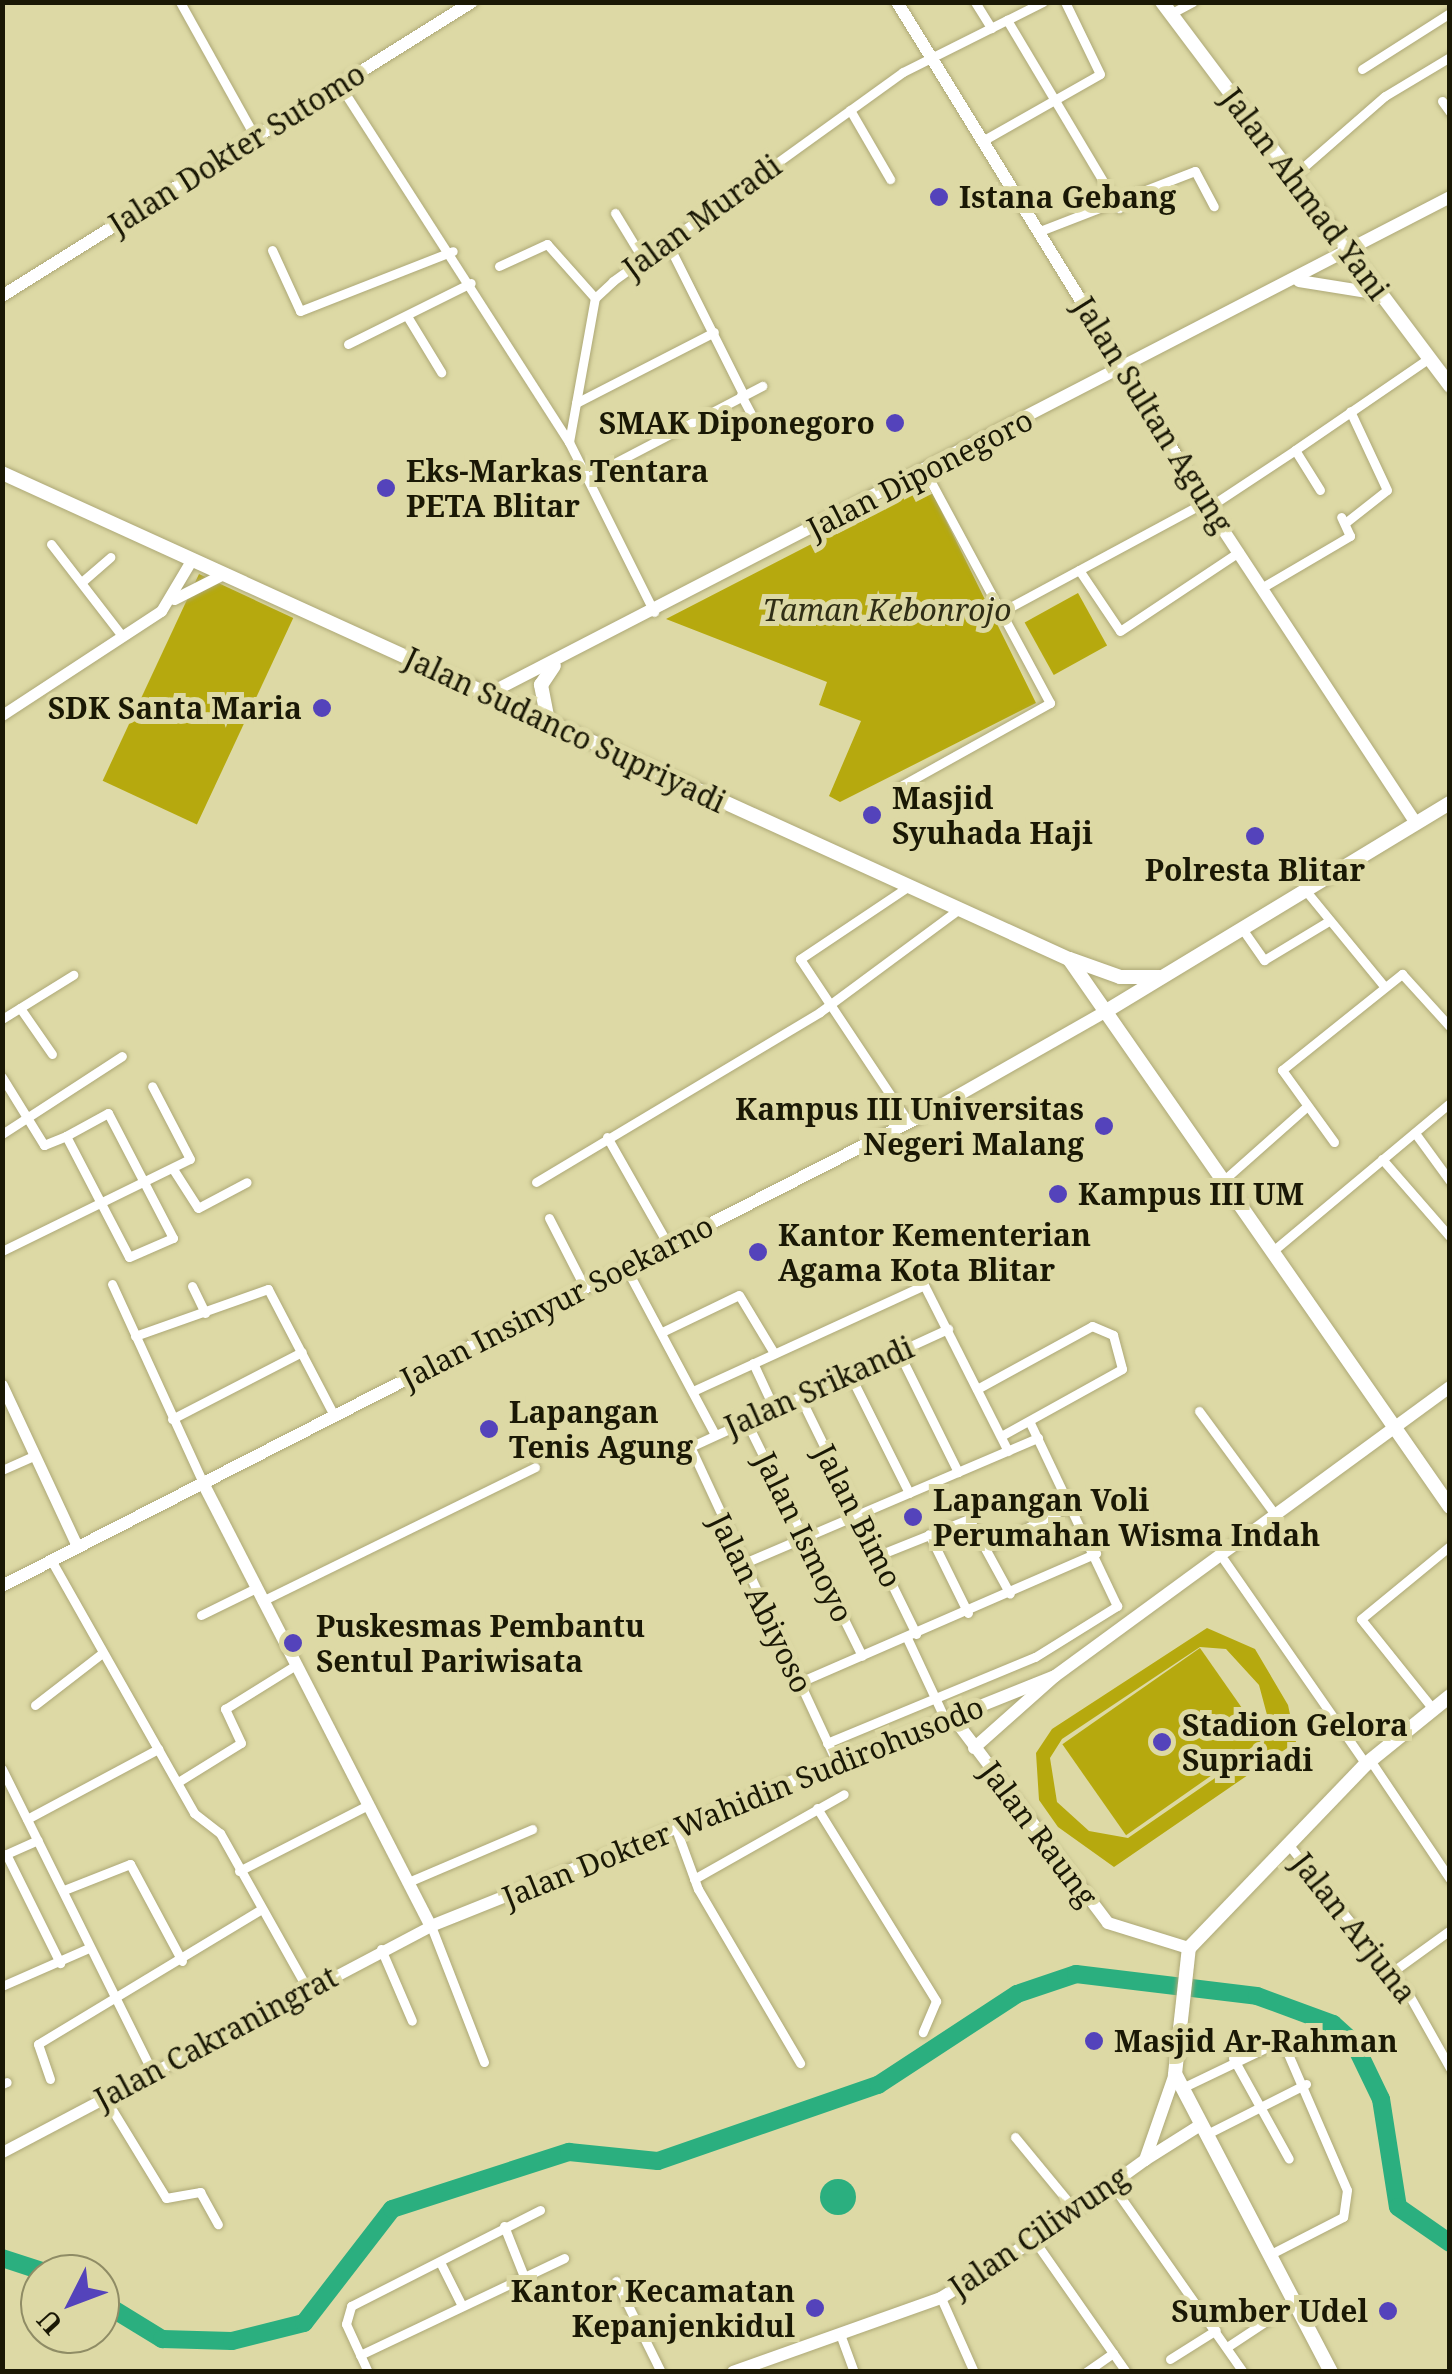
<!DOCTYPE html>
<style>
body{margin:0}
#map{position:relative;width:1452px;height:2374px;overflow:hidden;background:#ddd9a5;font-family:"Noto Serif",serif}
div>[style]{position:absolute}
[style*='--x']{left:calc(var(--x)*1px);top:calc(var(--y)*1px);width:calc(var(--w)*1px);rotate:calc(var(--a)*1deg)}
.green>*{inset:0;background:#b6a90e;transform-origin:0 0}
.water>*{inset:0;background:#2baf7f}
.round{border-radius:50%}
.river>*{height:18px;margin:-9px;padding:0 9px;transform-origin:9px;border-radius:9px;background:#2baf7f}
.roads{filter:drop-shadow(0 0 2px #ada876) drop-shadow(0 0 2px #ada876)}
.minor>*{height:9px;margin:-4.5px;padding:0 4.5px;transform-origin:4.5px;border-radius:4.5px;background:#fff}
.tertiary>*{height:11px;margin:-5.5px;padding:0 5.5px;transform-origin:5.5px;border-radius:5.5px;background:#fff}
.secondary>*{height:12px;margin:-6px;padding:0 6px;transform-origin:6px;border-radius:6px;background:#fff}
.primary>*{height:14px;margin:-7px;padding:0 7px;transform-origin:7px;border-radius:7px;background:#fff}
.dots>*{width:28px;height:28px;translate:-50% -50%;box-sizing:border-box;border:5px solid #ddd9a5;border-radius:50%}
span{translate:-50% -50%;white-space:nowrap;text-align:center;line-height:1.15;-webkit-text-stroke:10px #ddd9a5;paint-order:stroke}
.street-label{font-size:30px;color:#1a1805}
.poi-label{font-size:30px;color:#1a1805;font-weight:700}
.left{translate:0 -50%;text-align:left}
.right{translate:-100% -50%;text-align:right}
.park-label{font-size:30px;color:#302e16;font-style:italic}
.frame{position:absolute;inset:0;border:5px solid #1a1805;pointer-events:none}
.north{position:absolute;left:20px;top:2254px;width:100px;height:100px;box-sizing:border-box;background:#ddd9a5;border:2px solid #8f8c65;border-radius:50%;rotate:228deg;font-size:28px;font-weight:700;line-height:40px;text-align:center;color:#1a1805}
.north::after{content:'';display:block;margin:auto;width:35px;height:45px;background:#5443bb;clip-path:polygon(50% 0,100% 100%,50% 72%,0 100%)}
</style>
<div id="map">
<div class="green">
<div style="clip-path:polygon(928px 484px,1036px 703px,840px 802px,829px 796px,861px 721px,819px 705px,827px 682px,666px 619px)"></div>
<div style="left:199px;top:574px;width:104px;height:228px;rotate:25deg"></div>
<div style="left:1078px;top:593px;width:60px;height:61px;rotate:61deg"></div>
<div style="clip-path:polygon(evenodd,1207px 1628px,1255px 1649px,1288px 1705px,1296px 1742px,1114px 1867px,1058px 1827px,1039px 1800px,1036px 1753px,1052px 1729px,1207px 1628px,1200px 1647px,1226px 1649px,1259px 1685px,1270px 1726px,1263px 1745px,1128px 1838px,1089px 1831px,1057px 1802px,1050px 1758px,1062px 1739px,1200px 1647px)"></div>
<div style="left:1200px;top:1648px;width:111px;height:168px;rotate:55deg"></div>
</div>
<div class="water">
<div class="round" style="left:820px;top:2179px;width:36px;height:36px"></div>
</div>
<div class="river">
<div style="--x:2;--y:2258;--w:52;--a:18.1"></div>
<div style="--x:100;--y:2301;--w:73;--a:31.5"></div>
<div style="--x:162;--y:2339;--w:70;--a:1.6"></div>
<div style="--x:232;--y:2341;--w:74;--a:-14"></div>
<div style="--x:304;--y:2323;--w:144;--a:-52.3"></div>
<div style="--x:392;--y:2209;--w:186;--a:-17.9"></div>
<div style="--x:569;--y:2152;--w:89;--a:5.8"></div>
<div style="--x:658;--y:2161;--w:233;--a:-19.1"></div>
<div style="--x:878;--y:2085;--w:166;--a:-33.2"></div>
<div style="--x:1017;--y:1994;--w:62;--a:-18.7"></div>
<div style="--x:1076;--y:1974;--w:182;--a:6.9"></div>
<div style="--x:1257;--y:1996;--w:81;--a:20.2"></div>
<div style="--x:1333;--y:2024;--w:28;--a:42"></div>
<div style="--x:1354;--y:2043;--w:62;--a:64.3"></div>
<div style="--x:1381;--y:2099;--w:109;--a:81.1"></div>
<div style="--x:1398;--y:2207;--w:63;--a:34.7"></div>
</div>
<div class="roads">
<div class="minor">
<div style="--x:180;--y:2;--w:154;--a:60.9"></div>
<div style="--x:975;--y:2;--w:31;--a:58"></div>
<div style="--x:1170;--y:14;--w:26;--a:-28"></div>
<div style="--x:1007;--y:20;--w:40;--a:-26.6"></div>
<div style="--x:1362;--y:69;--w:104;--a:-32.5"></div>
<div style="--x:341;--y:87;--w:422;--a:57.3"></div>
<div style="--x:569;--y:442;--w:190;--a:63.4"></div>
<div style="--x:1442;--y:101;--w:14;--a:54"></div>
<div style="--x:850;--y:110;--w:80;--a:59.9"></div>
<div style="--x:984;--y:140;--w:133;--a:-29.6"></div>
<div style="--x:1100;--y:74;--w:80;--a:-115.9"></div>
<div style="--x:1292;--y:177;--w:123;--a:-41.1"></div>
<div style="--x:1385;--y:96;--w:76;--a:-31"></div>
<div style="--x:615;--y:213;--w:54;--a:58.7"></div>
<div style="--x:1040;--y:231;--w:166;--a:-21.2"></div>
<div style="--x:1195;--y:171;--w:40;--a:62"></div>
<div style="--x:667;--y:242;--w:170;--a:63.4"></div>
<div style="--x:272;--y:250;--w:67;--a:65.3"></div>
<div style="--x:300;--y:311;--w:164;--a:-21.4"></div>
<div style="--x:499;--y:266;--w:53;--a:-24.6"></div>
<div style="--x:547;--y:244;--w:72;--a:48.4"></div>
<div style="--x:407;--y:316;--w:66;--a:58.7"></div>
<div style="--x:348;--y:344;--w:137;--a:-26.4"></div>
<div style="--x:741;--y:395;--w:30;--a:62"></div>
<div style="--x:576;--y:403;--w:155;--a:-27.2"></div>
<div style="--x:569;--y:442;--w:146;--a:-79.8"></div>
<div style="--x:595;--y:298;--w:25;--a:-43"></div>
<div style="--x:613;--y:281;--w:357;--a:-35.8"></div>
<div style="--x:903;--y:72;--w:116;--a:-26.6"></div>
<div style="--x:1007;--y:20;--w:219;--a:59.2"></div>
<div style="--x:586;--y:478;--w:199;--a:-27.6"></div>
<div style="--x:1320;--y:490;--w:47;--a:-122"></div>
<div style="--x:1295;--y:450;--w:161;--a:-34.4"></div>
<div style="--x:1209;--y:507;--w:103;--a:-33.5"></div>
<div style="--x:1345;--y:523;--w:53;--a:-38.2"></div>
<div style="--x:1387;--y:490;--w:87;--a:-115.1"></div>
<div style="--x:51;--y:544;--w:116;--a:52.3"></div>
<div style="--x:1079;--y:570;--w:73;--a:56.1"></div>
<div style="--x:1120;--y:631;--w:143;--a:-33.6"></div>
<div style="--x:84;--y:580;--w:35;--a:-41"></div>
<div style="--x:1263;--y:587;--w:101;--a:-30.4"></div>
<div style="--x:1350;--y:536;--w:21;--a:-115"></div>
<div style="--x:1001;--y:612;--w:232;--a:-28.3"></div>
<div style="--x:899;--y:787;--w:173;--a:-29.1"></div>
<div style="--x:1050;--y:703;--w:264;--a:-118.3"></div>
<div style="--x:1306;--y:891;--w:123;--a:50.6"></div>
<div style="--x:1243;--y:930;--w:37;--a:55"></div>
<div style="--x:1264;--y:960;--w:74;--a:-31.1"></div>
<div style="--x:20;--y:1008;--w:56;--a:55.2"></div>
<div style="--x:2;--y:1019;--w:84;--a:-31.8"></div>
<div style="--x:2;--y:1077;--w:80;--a:58.3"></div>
<div style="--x:44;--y:1145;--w:24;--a:-22"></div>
<div style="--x:66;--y:1136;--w:136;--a:62.5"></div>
<div style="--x:129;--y:1257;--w:48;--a:-23.4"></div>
<div style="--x:173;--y:1238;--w:141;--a:-117.5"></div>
<div style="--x:108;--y:1113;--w:48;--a:151.3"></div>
<div style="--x:909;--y:1123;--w:197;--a:-123.6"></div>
<div style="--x:800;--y:959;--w:131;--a:-33.8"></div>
<div style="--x:1415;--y:1133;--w:59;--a:53.9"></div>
<div style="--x:2;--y:1134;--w:143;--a:-33"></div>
<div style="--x:607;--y:1137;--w:125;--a:60.4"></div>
<div style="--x:1334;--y:1142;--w:89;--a:-125.8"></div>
<div style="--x:1282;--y:1070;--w:154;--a:-38.7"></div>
<div style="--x:1402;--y:974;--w:72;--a:47.8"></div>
<div style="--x:1382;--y:1159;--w:103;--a:48.9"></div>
<div style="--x:173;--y:1169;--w:46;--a:57.3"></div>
<div style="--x:198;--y:1208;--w:55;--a:-28"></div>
<div style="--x:1225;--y:1179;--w:108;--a:-41.6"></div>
<div style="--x:536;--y:1182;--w:331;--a:-30.9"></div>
<div style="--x:820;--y:1012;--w:173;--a:-36.5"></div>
<div style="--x:549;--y:1218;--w:79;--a:62.8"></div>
<div style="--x:1274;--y:1250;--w:229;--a:-39.9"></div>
<div style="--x:2;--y:1251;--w:209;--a:-26.1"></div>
<div style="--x:190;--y:1159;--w:82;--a:-117.5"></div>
<div style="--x:626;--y:1268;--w:187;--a:61.9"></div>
<div style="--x:112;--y:1284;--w:219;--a:65.4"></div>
<div style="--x:192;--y:1286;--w:30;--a:64"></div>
<div style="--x:662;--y:1332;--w:85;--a:-25.7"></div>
<div style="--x:739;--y:1295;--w:68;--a:58.9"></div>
<div style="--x:135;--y:1336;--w:141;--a:-19.5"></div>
<div style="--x:268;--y:1289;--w:142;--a:62.4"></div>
<div style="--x:899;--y:1353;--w:133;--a:63.6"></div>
<div style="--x:753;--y:1363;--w:47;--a:65.1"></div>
<div style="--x:850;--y:1375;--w:132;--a:63.4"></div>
<div style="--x:977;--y:1389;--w:131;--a:-28.7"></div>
<div style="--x:1092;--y:1326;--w:23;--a:23"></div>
<div style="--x:1113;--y:1335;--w:35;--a:75"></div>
<div style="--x:1122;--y:1369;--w:138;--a:151"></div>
<div style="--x:693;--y:1391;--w:254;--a:-24.6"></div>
<div style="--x:924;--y:1285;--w:186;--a:63.2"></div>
<div style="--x:800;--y:1397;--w:264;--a:63.9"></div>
<div style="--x:1199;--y:1411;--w:130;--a:53.7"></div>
<div style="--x:172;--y:1419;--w:146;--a:-27.3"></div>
<div style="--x:745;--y:1419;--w:264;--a:63.7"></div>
<div style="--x:2;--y:1470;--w:36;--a:-24"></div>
<div style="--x:929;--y:1534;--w:88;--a:63.7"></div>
<div style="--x:987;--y:1548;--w:93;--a:-26.8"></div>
<div style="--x:879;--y:1555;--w:97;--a:-21.8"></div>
<div style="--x:969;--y:1519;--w:85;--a:61.3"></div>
<div style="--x:51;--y:1560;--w:291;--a:60.5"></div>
<div style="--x:194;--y:1813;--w:33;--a:38"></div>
<div style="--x:220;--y:1833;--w:180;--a:60.7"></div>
<div style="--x:1224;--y:1560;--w:249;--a:55.2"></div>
<div style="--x:742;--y:1564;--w:322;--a:-23.1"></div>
<div style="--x:262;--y:1601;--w:304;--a:-26.1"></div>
<div style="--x:201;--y:1615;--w:61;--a:-26.1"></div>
<div style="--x:907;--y:1638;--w:89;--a:64.9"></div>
<div style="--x:800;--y:1682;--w:323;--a:-23.5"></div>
<div style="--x:35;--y:1705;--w:83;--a:-37.7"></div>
<div style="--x:1433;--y:1709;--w:115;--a:-128.7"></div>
<div style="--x:1361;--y:1619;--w:115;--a:-39.4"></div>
<div style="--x:827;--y:1743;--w:225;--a:-22.5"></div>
<div style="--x:1035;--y:1657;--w:97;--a:-31.9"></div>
<div style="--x:1117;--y:1606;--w:203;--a:-115.4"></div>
<div style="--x:1370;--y:1760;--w:143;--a:56.1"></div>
<div style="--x:837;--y:1763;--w:349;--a:-114.9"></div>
<div style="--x:690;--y:1447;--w:284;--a:-24.6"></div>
<div style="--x:2;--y:1769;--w:339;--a:63.6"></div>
<div style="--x:178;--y:1782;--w:74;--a:-31.8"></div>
<div style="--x:241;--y:1743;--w:38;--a:-115"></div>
<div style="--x:225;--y:1709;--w:81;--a:-31.9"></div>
<div style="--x:817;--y:1808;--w:227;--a:58.3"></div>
<div style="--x:936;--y:2001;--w:34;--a:113"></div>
<div style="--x:27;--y:1819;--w:149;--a:-28.1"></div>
<div style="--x:676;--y:1829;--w:64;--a:69.9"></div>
<div style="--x:698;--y:1889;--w:202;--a:59.6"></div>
<div style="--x:1288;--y:1844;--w:193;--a:51.3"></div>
<div style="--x:1409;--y:1995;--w:84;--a:60.7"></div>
<div style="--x:6;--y:1854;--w:122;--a:63.6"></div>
<div style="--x:2;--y:1856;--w:39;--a:-24"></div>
<div style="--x:239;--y:1871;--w:145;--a:-27.1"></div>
<div style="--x:694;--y:1879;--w:172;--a:-29.5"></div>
<div style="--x:408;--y:1882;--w:135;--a:-23.1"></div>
<div style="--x:64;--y:1890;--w:71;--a:-21.5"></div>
<div style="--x:130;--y:1864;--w:110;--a:61.8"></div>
<div style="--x:431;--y:1926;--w:146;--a:68.7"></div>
<div style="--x:381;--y:1949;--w:78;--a:66.7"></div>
<div style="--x:1392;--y:1972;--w:72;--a:-35.9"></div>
<div style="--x:2;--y:1986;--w:95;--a:-23.6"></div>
<div style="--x:1233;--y:2058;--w:115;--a:61"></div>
<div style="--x:50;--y:2079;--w:37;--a:-109"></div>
<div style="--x:38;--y:2044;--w:259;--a:-31.1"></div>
<div style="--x:2;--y:2084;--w:5;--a:-22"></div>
<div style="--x:1184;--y:2087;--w:109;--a:-25.6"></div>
<div style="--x:1282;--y:2040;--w:163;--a:66.6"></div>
<div style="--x:1347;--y:2190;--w:27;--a:98"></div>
<div style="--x:1343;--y:2217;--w:79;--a:152.8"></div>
<div style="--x:105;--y:2098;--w:117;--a:58.6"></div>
<div style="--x:166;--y:2198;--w:35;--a:-10"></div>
<div style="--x:200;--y:2192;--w:37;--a:61"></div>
<div style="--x:1207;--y:2134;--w:111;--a:-26.8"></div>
<div style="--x:1015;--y:2137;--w:96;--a:50.5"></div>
<div style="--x:1110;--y:2182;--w:232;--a:55"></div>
<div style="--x:504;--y:2226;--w:52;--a:68.4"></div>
<div style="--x:1034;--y:2240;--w:161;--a:55.1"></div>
<div style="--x:440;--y:2262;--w:49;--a:63.4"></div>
<div style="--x:616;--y:2281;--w:102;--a:63.7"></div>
<div style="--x:941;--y:2298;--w:81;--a:66"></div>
<div style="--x:840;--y:2334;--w:40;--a:69.8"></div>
<div style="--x:1227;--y:2347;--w:82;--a:-33.5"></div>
<div style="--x:360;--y:2355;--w:226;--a:-25.4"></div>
<div style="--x:1170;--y:2359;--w:54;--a:-32.2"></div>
<div style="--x:368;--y:2372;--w:53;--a:-114.6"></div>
<div style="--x:346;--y:2324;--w:19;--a:-74"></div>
<div style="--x:351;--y:2306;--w:212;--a:-26.9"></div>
<div style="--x:1086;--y:2372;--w:33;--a:-35"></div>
</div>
<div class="tertiary">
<div style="--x:174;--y:599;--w:55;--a:-27"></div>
<div style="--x:2;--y:715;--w:190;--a:-33.2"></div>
<div style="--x:161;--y:611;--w:61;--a:-59.2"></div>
<div style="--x:2;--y:1385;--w:178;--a:65"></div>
<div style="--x:2;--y:2152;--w:485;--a:-27.8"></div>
</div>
<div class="secondary">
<div style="--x:897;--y:2;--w:587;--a:58.37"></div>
<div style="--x:1205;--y:502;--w:384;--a:56.7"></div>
<div style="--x:1299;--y:281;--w:82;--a:9.1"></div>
<div style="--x:2;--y:296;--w:554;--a:-32.03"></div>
<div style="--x:490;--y:693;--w:1081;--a:-27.32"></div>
<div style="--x:203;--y:1483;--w:498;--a:62.8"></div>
<div style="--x:431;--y:1926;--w:672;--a:-21.83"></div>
<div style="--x:2;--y:1586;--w:1039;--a:-27.08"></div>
<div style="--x:927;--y:1113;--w:208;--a:-29.6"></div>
<div style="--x:952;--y:1716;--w:259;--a:53"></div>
<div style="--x:1108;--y:1923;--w:85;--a:17.2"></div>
<div style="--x:974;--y:1748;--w:108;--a:-41.6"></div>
<div style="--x:1055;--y:1676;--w:489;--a:-36.2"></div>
<div style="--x:1145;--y:2160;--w:67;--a:-32.3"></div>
<div style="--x:733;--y:2372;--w:221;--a:-19.6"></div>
<div style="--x:941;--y:2298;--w:110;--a:-31.9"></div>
<div style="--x:1034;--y:2240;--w:137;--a:-35.8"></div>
<div style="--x:1145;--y:2160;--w:91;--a:-70.8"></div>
</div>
<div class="primary">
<div style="--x:1162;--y:2;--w:480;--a:53.1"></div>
<div style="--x:2;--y:473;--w:1172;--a:24.49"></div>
<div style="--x:1069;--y:959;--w:667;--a:55.19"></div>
<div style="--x:548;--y:721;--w:37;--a:-101"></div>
<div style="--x:541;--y:685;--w:23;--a:-56"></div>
<div style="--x:1070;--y:959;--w:53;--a:19.8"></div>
<div style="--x:1120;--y:977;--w:40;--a:0"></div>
<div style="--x:1108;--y:1010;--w:400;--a:-31.2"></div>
<div style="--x:1331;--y:2372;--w:336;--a:-117.6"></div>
<div style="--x:1175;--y:2074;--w:127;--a:-83.7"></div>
<div style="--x:1189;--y:1948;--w:255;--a:-46.1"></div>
<div style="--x:1366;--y:1764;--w:108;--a:-39"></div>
</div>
</div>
<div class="dots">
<div style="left:939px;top:197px;background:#5443bb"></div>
<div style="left:895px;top:423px;background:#5443bb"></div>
<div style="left:386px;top:488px;background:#5443bb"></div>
<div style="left:322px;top:708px;background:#5443bb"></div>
<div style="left:872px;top:815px;background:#5443bb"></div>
<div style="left:1255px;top:836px;background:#5443bb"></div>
<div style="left:1104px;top:1126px;background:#5443bb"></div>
<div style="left:1058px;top:1194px;background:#5443bb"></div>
<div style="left:758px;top:1252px;background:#5443bb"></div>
<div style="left:489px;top:1429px;background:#5443bb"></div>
<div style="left:913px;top:1517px;background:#5443bb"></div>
<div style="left:293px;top:1643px;background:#5443bb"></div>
<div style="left:1162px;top:1742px;background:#5443bb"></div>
<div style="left:1094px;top:2041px;background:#5443bb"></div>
<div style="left:815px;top:2308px;background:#5443bb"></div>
<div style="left:1388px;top:2311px;background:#5443bb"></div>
</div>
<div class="street-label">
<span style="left:237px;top:149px;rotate:-32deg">Jalan Dokter Sutomo</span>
<span style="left:1305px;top:194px;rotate:53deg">Jalan Ahmad Yani</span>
<span style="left:702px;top:217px;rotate:-36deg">Jalan Muradi</span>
<span style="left:1153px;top:415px;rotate:58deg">Jalan Sultan Agung</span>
<span style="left:920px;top:474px;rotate:-27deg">Jalan Diponegoro</span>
<span style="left:565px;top:730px;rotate:25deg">Jalan Sudanco Supriyadi</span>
<span style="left:557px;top:1302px;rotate:-27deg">Jalan Insinyur Soekarno</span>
<span style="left:819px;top:1387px;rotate:-24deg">Jalan Srikandi</span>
<span style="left:858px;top:1516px;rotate:63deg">Jalan Bimo</span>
<span style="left:804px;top:1537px;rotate:64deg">Jalan Ismoyo</span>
<span style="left:761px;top:1603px;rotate:64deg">Jalan Abiyoso</span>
<span style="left:743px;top:1802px;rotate:-22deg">Jalan Dokter Wahidin Sudirohusodo</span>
<span style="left:1039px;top:1834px;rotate:53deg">Jalan Raung</span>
<span style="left:1354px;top:1928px;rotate:52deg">Jalan Arjuna</span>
<span style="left:216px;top:2038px;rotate:-28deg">Jalan Cakraningrat</span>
<span style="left:1039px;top:2232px;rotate:-34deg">Jalan Ciliwung</span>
</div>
<div class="poi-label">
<span class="left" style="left:959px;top:197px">Istana Gebang</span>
<span class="right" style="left:875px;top:423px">SMAK Diponegoro</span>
<span class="left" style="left:406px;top:488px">Eks-Markas Tentara<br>PETA Blitar</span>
<span class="right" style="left:302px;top:708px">SDK Santa Maria</span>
<span class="left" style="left:892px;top:815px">Masjid<br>Syuhada Haji</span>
<span style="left:1255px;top:870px">Polresta Blitar</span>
<span class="right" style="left:1084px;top:1126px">Kampus III Universitas<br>Negeri Malang</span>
<span class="left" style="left:1078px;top:1194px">Kampus III UM</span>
<span class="left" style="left:778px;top:1252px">Kantor Kementerian<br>Agama Kota Blitar</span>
<span class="left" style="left:509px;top:1429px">Lapangan<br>Tenis Agung</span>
<span class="left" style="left:933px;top:1517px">Lapangan Voli<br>Perumahan Wisma Indah</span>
<span class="left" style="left:316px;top:1643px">Puskesmas Pembantu<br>Sentul Pariwisata</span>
<span class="left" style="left:1182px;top:1742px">Stadion Gelora<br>Supriadi</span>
<span class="left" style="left:1114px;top:2041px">Masjid Ar-Rahman</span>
<span class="right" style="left:795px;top:2308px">Kantor Kecamatan<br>Kepanjenkidul</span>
<span class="right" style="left:1368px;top:2311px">Sumber Udel</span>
</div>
<div class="park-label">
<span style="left:887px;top:610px">Taman Kebonrojo</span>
</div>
<div class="frame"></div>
<div class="north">U</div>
</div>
